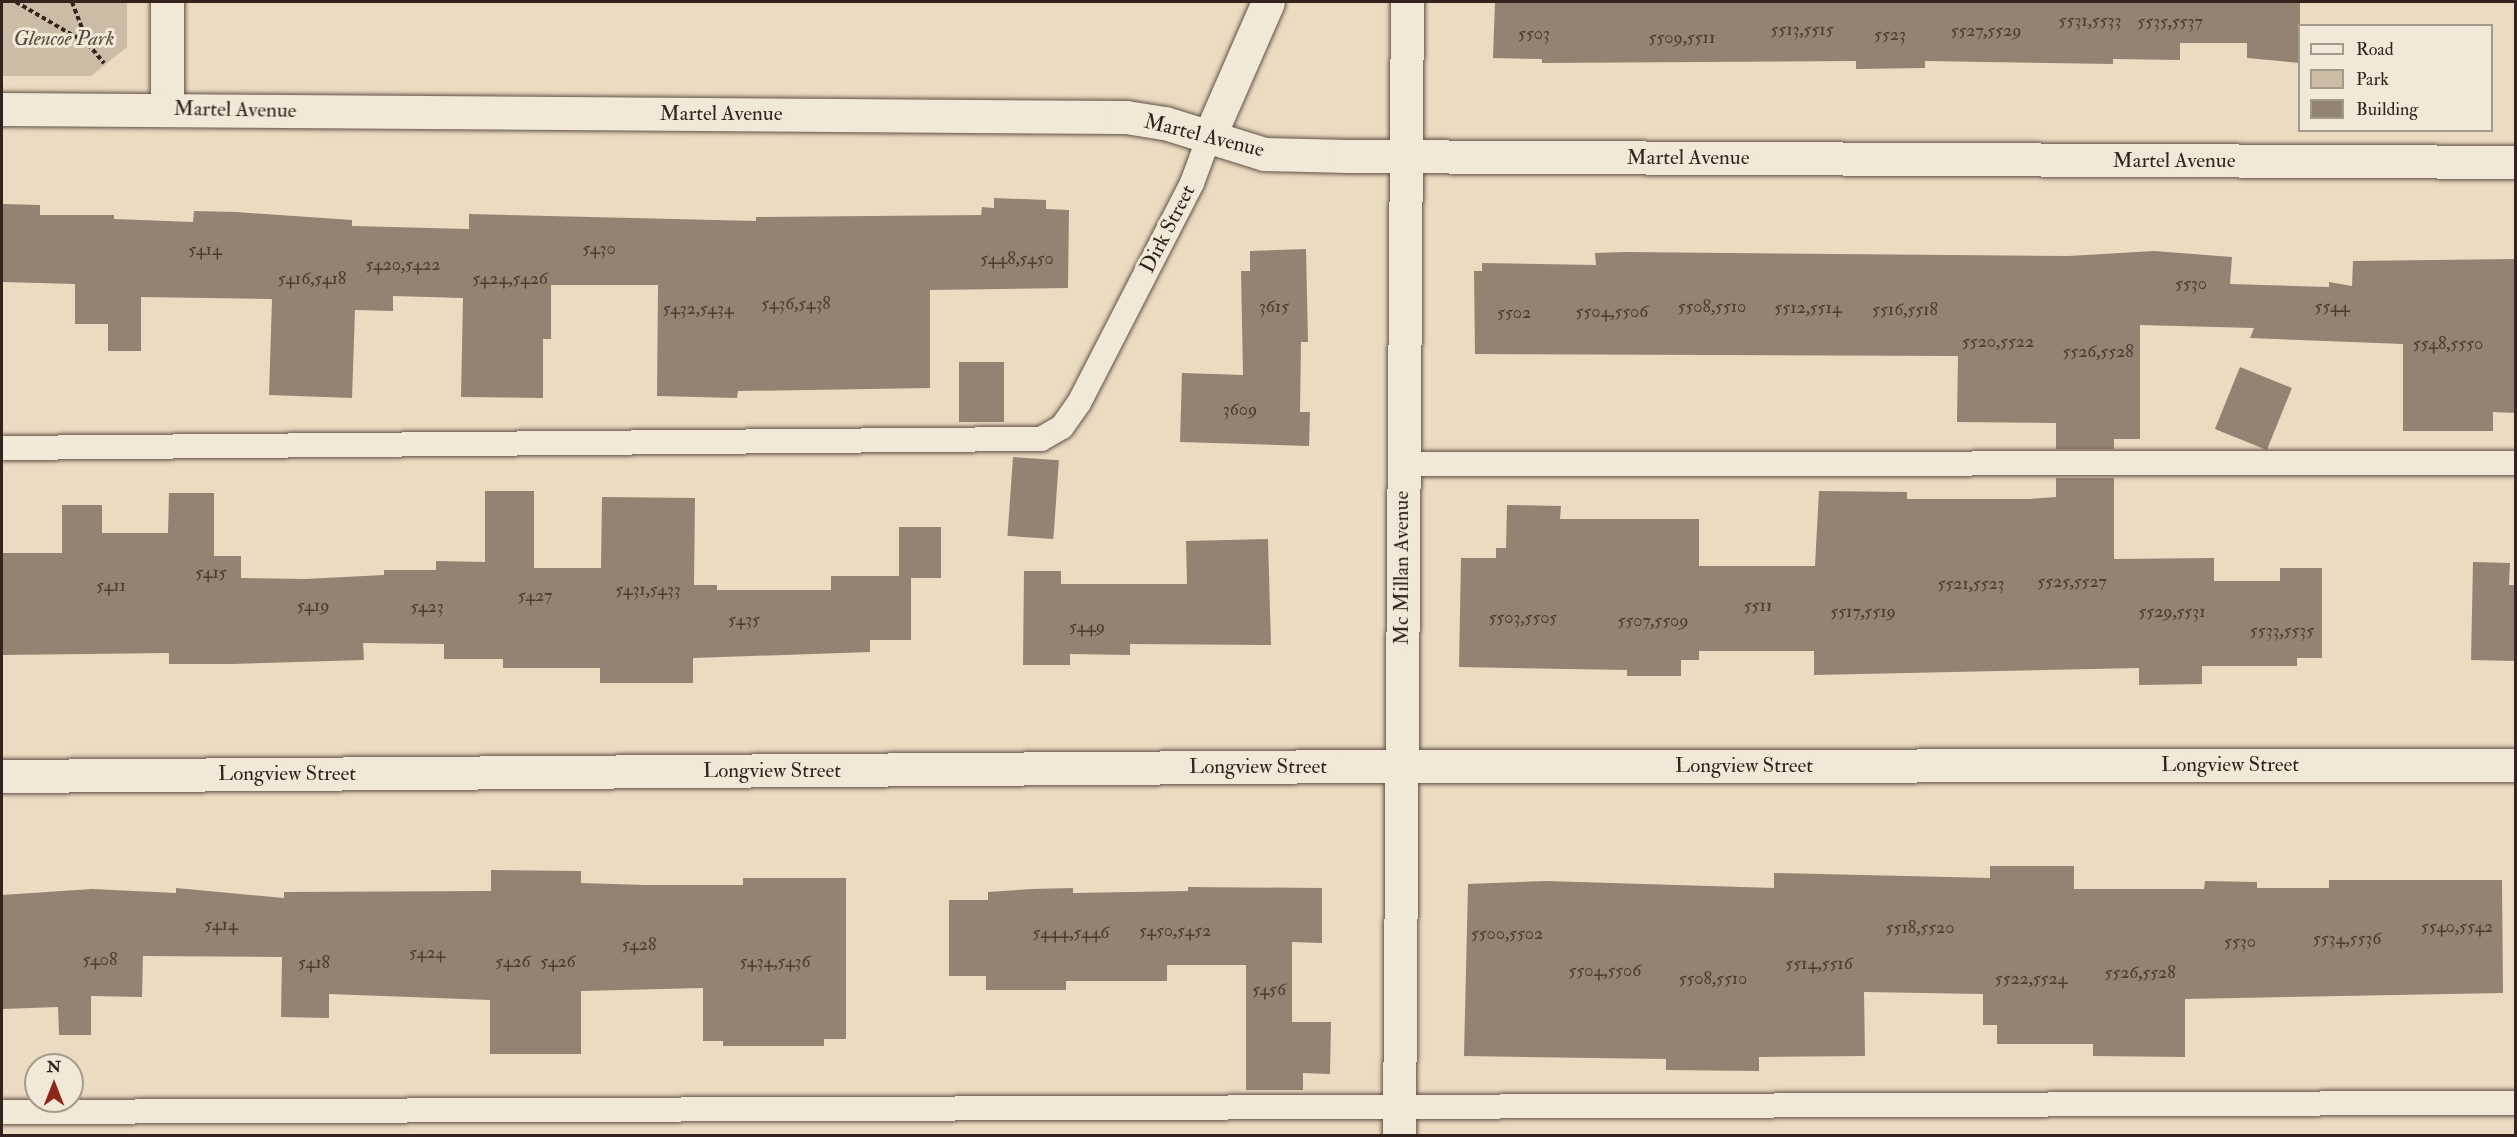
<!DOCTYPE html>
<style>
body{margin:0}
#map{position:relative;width:2517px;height:1137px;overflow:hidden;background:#eadbc1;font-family:"IM FELL Double Pica",serif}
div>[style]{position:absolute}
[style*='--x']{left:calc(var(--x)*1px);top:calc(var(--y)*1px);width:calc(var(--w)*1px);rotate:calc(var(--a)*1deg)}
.green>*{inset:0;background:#cbbca5}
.building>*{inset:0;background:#938372;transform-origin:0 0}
.path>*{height:4px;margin-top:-2px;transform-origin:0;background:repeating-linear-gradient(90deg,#34231d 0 4.5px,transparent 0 7.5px)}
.roads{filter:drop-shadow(0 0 2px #625146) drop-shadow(0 0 2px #625146)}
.service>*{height:24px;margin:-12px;padding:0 12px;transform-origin:12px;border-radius:12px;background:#f1e8d7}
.minor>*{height:33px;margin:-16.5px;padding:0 16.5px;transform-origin:16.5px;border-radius:16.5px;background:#f1e8d7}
.tertiary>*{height:33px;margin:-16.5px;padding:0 16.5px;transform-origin:16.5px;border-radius:16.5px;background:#f1e8d7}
span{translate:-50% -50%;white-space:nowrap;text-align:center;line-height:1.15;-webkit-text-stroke:6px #f1e8d7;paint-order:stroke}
.number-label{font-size:18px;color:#4c3b32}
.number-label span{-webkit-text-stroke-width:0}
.park-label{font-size:21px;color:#5a493f;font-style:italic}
.street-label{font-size:21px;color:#34231d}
.frame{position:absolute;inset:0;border:3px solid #34231d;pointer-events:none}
.legend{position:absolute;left:2298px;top:24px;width:195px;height:108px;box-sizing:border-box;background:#f1e8d7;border:2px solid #a5998d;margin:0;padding:8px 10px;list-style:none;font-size:18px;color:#34231d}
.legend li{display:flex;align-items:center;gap:12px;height:30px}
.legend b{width:30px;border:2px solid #a5998d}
.north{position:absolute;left:24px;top:1053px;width:60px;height:60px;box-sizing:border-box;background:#f1e8d7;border:2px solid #a5998d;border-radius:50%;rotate:0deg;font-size:16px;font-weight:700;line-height:24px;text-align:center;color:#34231d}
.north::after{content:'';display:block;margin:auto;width:21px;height:27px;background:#8f2418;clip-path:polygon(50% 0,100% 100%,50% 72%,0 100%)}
</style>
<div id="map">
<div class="green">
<div style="clip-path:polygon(2px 2px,127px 2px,127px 47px,91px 76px,2px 76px)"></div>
</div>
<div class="building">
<div style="clip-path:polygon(1495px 2px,2300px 2px,2300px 63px,2247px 58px,2247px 43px,2180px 43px,2180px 60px,2113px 59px,2113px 64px,1925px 61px,1925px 68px,1856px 69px,1856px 61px,1542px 63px,1542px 59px,1493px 58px)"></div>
<div style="clip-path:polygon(994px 198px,1046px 200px,1046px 209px,1069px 210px,1068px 288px,930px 290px,930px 388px,738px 391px,737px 398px,657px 396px,658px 285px,551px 285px,551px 339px,543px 339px,543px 398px,461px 397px,463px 298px,393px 296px,393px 311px,355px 310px,352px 398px,269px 395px,272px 299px,141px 297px,141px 351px,108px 351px,108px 324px,75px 324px,75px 284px,2px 282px,2px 204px,40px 205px,40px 215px,114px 215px,114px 219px,193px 222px,194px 211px,236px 212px,352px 220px,352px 226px,469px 229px,469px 214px,756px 221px,756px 217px,981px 215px,982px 207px,994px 208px)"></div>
<div style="clip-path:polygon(1306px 249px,1308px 342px,1301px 342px,1300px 412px,1310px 412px,1309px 446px,1180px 442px,1182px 373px,1243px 375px,1241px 271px,1250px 271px,1250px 251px)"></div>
<div style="clip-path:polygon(2154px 251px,2232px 257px,2230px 284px,2329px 287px,2329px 282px,2352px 286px,2353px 261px,2516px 259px,2516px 413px,2493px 412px,2493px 431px,2403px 431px,2403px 344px,2250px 338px,2254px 328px,2140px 325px,2140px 439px,2114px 439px,2114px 449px,2056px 449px,2056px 423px,1957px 422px,1958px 356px,1475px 354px,1474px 271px,1482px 271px,1482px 263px,1596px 265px,1595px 253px,1625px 252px,2068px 256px)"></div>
<div style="left:959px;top:362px;width:45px;height:60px"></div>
<div style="left:2240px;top:367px;width:56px;height:67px;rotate:22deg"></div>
<div style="left:1013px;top:457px;width:46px;height:79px;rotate:4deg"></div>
<div style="clip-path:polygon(2056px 478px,2114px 478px,2114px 559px,2214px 558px,2214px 581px,2280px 581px,2280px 568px,2322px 568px,2322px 658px,2297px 658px,2297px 666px,2202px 666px,2202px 684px,2139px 685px,2139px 668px,1814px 675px,1814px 651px,1699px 651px,1699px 660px,1681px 660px,1681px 676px,1627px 676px,1627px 670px,1459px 667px,1461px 558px,1496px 558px,1496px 548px,1506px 548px,1507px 505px,1561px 506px,1560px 519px,1699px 519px,1699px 566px,1815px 566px,1819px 491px,1907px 492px,1907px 499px,2030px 499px,2056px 497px)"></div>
<div style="clip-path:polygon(485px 491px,534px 491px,534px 568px,601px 568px,602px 497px,695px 498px,694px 585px,717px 585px,717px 590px,831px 590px,831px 576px,899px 576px,899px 527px,941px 527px,941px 578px,911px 578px,911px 640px,870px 640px,870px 652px,693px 658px,693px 683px,600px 683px,600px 668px,503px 668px,503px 659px,444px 659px,444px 644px,363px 643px,364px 660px,233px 664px,169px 664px,169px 653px,2px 655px,2px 553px,62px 553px,62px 505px,102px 505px,102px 533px,168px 533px,169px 493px,214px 493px,214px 556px,241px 556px,241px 578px,305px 579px,384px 575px,384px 570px,436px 570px,436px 561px,485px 562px)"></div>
<div style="clip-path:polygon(1268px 539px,1271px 645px,1130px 644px,1130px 655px,1070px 654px,1070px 665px,1023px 665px,1024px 571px,1061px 571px,1061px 584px,1187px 584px,1186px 541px)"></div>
<div style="clip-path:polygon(2473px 562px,2510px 563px,2509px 585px,2516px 585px,2516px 661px,2471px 660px)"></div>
<div style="clip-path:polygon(1990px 866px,2074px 866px,2074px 889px,2204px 889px,2205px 881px,2257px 882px,2257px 888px,2329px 888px,2329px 880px,2502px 880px,2503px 993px,2185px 999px,2185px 1057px,2093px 1056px,2093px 1044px,1997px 1044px,1997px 1025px,1983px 1025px,1983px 994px,1864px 992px,1865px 1056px,1759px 1057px,1759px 1071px,1666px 1070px,1666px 1059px,1464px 1056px,1468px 884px,1546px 881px,1774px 888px,1774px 873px,1990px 878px)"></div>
<div style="clip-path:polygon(491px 870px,581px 871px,581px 883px,646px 885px,743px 885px,743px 878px,846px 878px,846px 1039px,824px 1039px,824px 1046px,723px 1046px,723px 1041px,703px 1041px,703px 988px,581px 991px,581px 1054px,490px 1054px,490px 1000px,329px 994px,329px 1018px,281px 1017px,282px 957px,143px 956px,142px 997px,91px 996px,91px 1035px,59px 1035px,58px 1007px,2px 1009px,2px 895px,92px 889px,176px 893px,176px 888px,284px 898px,284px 892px,491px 891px)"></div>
<div style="clip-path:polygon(1188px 887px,1322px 888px,1322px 943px,1292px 942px,1292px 1022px,1331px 1022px,1330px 1074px,1303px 1073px,1303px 1090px,1246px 1090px,1246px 965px,1167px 965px,1167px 981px,1066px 981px,1066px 990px,986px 990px,986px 976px,949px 976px,949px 900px,988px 900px,988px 892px,1032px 889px,1073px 888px,1073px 893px,1188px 891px)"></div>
</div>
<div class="path">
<div style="--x:16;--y:2;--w:83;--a:30.3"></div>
<div style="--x:88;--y:44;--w:25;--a:50"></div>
<div style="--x:72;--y:2;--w:45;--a:69.1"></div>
</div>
<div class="roads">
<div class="service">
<div style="--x:2;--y:448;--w:1039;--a:-0.5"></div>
<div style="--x:1041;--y:439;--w:24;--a:-30"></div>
<div style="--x:1062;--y:427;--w:29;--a:-55"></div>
<div style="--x:1079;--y:403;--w:247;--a:-62.8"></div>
<div style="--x:1192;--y:183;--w:49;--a:-69.7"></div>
<div style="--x:1403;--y:464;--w:1113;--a:-0.05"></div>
<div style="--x:2;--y:1112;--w:2514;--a:-0.21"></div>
</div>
<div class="minor">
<div style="--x:167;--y:2;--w:107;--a:90"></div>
<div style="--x:2;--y:109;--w:1124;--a:0.41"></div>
<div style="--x:1126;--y:117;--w:39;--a:9"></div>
<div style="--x:1165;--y:123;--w:104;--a:17.4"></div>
<div style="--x:1264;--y:154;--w:84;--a:1.4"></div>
<div style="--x:1348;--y:156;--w:1168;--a:0.29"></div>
<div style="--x:1209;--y:137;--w:147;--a:-66.4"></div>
<div style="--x:2;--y:776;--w:1350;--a:-0.42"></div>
<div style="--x:1352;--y:766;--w:1164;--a:-0.05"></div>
</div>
<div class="tertiary">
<div style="--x:1399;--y:1136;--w:1134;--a:-89.6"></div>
</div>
</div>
<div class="number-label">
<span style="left:2090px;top:21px">5531,5533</span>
<span style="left:2170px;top:22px">5535,5537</span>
<span style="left:1802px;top:30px">5513,5515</span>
<span style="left:1986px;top:31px">5527,5529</span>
<span style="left:1534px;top:34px">5503</span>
<span style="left:1890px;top:35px">5523</span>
<span style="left:1682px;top:38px">5509,5511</span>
<span style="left:599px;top:249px">5430</span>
<span style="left:205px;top:250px">5414</span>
<span style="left:1017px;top:259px">5448,5450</span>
<span style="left:403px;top:265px">5420,5422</span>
<span style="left:312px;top:279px">5416,5418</span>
<span style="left:510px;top:279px">5424,5426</span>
<span style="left:2191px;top:284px">5530</span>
<span style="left:796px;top:304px">5436,5438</span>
<span style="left:1274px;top:307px">3615</span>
<span style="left:1712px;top:307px">5508,5510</span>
<span style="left:2332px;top:307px">5544</span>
<span style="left:1808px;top:308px">5512,5514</span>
<span style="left:698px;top:309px">5432,5434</span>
<span style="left:1905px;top:310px">5516,5518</span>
<span style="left:1612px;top:312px">5504,5506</span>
<span style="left:1514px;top:313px">5502</span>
<span style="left:1998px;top:342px">5520,5522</span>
<span style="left:2448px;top:344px">5548,5550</span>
<span style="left:2098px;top:352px">5526,5528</span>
<span style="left:1240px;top:410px">3609</span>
<span style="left:211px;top:573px">5415</span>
<span style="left:2072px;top:582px">5525,5527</span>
<span style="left:1971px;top:584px">5521,5523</span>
<span style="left:111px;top:586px">5411</span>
<span style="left:648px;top:590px">5431,5433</span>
<span style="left:535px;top:596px">5427</span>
<span style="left:313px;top:606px">5419</span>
<span style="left:1758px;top:606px">5511</span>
<span style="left:427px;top:607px">5423</span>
<span style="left:1863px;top:612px">5517,5519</span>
<span style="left:2172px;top:612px">5529,5531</span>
<span style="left:1523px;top:618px">5503,5505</span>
<span style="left:744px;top:620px">5435</span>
<span style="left:1653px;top:621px">5507,5509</span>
<span style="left:1087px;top:627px">5449</span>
<span style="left:2282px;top:631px">5533,5535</span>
<span style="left:221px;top:925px">5414</span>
<span style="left:2457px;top:927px">5540,5542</span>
<span style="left:1920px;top:928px">5518,5520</span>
<span style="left:1175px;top:931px">5450,5452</span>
<span style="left:1071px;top:933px">5444,5446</span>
<span style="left:1507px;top:934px">5500,5502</span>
<span style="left:2347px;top:939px">5534,5536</span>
<span style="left:2240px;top:942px">5530</span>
<span style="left:639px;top:945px">5428</span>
<span style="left:427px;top:953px">5424</span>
<span style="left:100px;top:960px">5408</span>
<span style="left:513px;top:962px">5426</span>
<span style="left:558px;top:962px">5426</span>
<span style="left:775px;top:962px">5434,5436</span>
<span style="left:314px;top:963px">5418</span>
<span style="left:1819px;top:964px">5514,5516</span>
<span style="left:1605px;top:971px">5504,5506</span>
<span style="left:2140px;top:973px">5526,5528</span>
<span style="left:1713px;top:979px">5508,5510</span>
<span style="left:2031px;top:979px">5522,5524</span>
<span style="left:1269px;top:990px">5456</span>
</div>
<div class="park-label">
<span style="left:64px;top:39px">Glencoe Park</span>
</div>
<div class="street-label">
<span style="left:235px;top:110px;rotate:1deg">Martel Avenue</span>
<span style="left:721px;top:114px">Martel Avenue</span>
<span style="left:1204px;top:136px;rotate:14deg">Martel Avenue</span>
<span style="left:1688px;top:158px">Martel Avenue</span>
<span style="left:2174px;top:161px">Martel Avenue</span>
<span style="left:1168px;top:229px;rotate:-63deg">Dirk Street</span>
<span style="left:1402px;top:568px;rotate:-90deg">Mc Millan Avenue</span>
<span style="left:2230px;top:765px">Longview Street</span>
<span style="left:1744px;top:766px">Longview Street</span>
<span style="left:1258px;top:767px">Longview Street</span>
<span style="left:772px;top:771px">Longview Street</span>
<span style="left:287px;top:774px">Longview Street</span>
</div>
<div class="frame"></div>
<ul class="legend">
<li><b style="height:8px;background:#f1e8d7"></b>Road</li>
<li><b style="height:16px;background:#cbbca5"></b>Park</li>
<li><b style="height:16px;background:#938372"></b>Building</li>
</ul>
<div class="north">N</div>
</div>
